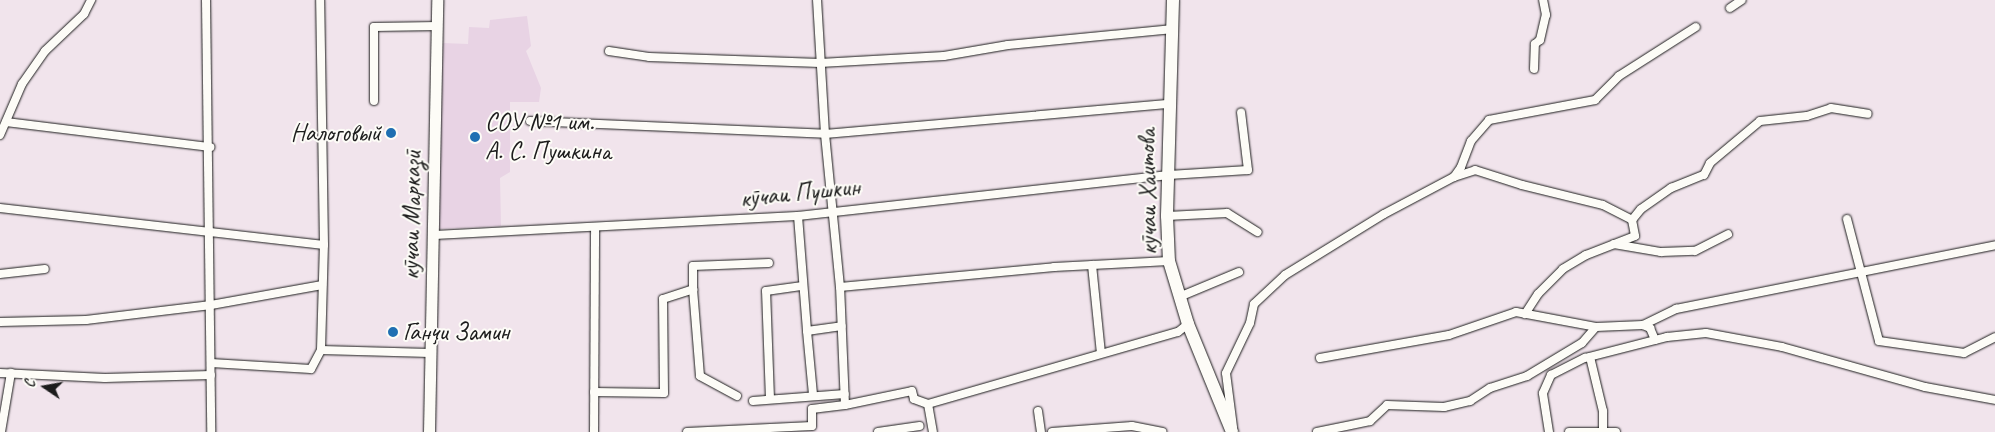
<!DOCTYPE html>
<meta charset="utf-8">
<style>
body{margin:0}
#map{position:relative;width:1995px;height:432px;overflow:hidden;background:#f1e4ec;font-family:Caveat,sans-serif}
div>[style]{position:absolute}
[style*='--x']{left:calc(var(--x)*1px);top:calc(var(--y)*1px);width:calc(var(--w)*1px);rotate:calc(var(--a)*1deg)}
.built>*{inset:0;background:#e8d3e4}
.roads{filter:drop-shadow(0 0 1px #1c1c1c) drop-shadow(0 0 1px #1c1c1c)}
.street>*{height:8px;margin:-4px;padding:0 4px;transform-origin:4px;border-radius:4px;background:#fdfcf7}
.secondary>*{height:11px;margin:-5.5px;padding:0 5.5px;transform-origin:5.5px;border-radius:5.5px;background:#fdfcf7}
.primary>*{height:12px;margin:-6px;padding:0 6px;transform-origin:6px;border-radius:6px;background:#fdfcf7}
.dots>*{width:14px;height:14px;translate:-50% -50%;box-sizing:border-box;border:2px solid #fdfcf7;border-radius:50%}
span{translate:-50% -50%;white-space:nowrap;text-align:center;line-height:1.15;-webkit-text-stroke:4px #fdfcf7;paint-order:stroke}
.poi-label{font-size:25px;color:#1c1c1c}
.left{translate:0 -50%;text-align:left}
.right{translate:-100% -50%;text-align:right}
.street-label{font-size:25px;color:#1c1c1c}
.north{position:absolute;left:20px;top:362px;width:50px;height:50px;-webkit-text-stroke:4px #fdfcf7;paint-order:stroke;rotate:282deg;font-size:14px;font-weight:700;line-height:20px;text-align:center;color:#1c1c1c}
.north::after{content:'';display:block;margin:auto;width:18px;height:22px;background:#1c1c1c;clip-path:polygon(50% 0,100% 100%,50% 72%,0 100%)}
</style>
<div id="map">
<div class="built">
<div style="clip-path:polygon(527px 16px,531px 46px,526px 51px,541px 88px,539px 102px,510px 102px,510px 172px,500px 178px,501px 226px,437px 229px,443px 43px,468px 44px,469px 27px,489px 28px,490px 20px)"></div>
</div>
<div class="roads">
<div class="street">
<div style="--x:206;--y:0;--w:432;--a:89.3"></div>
<div style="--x:1730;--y:8;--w:14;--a:-34"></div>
<div style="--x:609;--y:51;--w:40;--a:8.5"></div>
<div style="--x:649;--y:57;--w:171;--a:2"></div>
<div style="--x:820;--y:63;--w:124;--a:-3.2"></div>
<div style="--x:944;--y:56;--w:65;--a:-9.8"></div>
<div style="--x:1008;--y:45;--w:166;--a:-5.5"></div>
<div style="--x:1534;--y:69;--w:25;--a:-88"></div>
<div style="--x:1535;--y:44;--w:6;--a:-39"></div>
<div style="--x:1540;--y:40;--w:26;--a:-77"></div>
<div style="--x:1546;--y:15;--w:15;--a:-101"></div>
<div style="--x:374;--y:101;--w:74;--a:-90"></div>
<div style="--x:374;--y:27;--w:64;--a:-0.9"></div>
<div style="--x:530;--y:121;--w:295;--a:2.5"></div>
<div style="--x:825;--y:134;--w:346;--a:-5"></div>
<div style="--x:6;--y:122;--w:206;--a:7"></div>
<div style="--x:0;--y:135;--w:56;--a:-66.7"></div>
<div style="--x:22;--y:84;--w:40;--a:-55.1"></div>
<div style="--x:45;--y:51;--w:54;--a:-43.5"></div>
<div style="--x:84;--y:14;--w:16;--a:-63"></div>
<div style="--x:1454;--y:177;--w:12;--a:-55"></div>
<div style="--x:1461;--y:167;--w:28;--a:-69"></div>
<div style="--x:1471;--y:141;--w:28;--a:-49"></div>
<div style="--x:1489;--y:120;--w:108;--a:-10.7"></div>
<div style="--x:1595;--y:100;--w:34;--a:-45"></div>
<div style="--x:1619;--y:76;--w:91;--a:-32.5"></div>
<div style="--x:0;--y:208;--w:326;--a:6.5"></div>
<div style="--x:798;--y:216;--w:115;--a:85.5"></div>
<div style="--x:807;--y:331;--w:35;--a:-8"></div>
<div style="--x:1167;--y:216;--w:60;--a:-2.9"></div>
<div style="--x:1227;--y:213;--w:36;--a:32"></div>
<div style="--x:1847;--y:219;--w:126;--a:75.3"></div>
<div style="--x:1879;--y:341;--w:86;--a:8"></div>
<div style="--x:1964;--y:353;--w:35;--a:-27"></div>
<div style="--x:1632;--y:220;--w:14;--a:-51"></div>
<div style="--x:1641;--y:209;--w:37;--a:-35"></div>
<div style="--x:1671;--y:188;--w:35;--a:-22"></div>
<div style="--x:1704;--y:175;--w:13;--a:-63"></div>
<div style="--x:1710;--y:163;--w:65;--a:-40"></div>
<div style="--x:1760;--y:121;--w:47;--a:-6.1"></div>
<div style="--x:1807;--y:116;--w:25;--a:-18"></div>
<div style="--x:1831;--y:108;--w:37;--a:9"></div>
<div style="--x:434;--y:235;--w:364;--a:-3"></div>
<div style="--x:798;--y:216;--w:373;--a:-6.3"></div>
<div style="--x:1169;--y:175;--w:79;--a:-3.6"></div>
<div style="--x:1248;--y:170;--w:58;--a:-96.9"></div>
<div style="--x:1614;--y:244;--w:48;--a:9.7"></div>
<div style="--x:1661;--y:252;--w:34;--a:-2"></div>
<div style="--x:1695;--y:251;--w:37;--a:-27"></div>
<div style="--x:1092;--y:265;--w:88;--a:84.2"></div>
<div style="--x:0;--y:274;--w:45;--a:-6.3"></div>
<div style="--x:840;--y:287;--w:215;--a:-5.3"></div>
<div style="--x:1054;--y:267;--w:115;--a:-3"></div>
<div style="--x:693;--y:289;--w:87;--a:85.4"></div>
<div style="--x:700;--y:376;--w:42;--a:28.4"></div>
<div style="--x:1179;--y:297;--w:65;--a:-22.6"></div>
<div style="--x:0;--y:322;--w:86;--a:-1.3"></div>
<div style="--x:86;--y:320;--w:126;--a:-6.8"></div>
<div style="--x:211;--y:305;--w:113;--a:-10.2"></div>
<div style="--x:1643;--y:325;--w:37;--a:-26"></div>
<div style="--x:1676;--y:309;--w:325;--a:-11.3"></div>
<div style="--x:807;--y:331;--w:64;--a:84.6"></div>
<div style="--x:321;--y:350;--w:109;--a:1.6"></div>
<div style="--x:1590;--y:357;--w:56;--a:76.5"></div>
<div style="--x:1603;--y:411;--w:20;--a:90"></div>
<div style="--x:1320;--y:358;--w:131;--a:-10.1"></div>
<div style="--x:1449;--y:335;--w:71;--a:-18.9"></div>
<div style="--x:1516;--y:312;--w:81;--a:10.6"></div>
<div style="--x:211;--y:363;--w:100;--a:3.4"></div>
<div style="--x:311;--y:369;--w:21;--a:-62"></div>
<div style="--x:321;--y:350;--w:105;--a:-88.4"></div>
<div style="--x:324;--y:245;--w:245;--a:-90.9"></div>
<div style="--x:0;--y:373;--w:105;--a:2.7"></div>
<div style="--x:105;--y:378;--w:106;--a:-1.6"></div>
<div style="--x:594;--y:392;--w:70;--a:0.8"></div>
<div style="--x:664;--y:393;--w:94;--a:-90.6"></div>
<div style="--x:663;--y:299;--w:32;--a:-18"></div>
<div style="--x:693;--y:289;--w:23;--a:-90"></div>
<div style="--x:693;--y:266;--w:76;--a:-2.3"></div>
<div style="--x:770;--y:399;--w:108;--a:-92.1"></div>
<div style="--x:766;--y:291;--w:37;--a:-8"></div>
<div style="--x:753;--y:401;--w:92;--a:-4.4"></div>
<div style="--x:928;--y:404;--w:28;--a:80"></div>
<div style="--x:845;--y:405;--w:68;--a:-11.8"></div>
<div style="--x:912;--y:391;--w:8;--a:76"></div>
<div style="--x:914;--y:399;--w:15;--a:20"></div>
<div style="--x:928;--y:404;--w:260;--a:-16.1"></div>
<div style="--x:1178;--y:332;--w:13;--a:-39"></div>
<div style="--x:1038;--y:411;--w:21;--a:82"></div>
<div style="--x:1233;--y:427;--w:54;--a:-97.4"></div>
<div style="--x:1226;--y:373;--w:55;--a:-64.4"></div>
<div style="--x:1250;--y:323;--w:19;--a:-78"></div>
<div style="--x:1254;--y:304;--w:42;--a:-43.1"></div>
<div style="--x:1285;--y:275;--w:116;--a:-31.6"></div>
<div style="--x:1384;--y:214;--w:79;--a:-27.9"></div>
<div style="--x:1454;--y:177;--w:22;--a:-18"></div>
<div style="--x:1475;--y:170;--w:49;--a:17.7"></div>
<div style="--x:1522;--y:185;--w:83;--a:13.9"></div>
<div style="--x:1603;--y:205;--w:33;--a:27"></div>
<div style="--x:1632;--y:220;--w:16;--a:79"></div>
<div style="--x:1635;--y:236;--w:53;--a:158.8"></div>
<div style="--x:1586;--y:255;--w:27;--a:149"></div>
<div style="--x:1563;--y:269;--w:35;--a:135"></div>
<div style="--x:1538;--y:294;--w:24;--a:123"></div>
<div style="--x:1;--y:432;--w:60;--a:-80.4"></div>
<div style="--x:594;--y:432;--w:204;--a:-89.7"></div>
<div style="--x:687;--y:432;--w:125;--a:-2.7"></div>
<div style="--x:812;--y:426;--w:17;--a:-90"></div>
<div style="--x:812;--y:409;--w:33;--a:-7"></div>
<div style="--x:845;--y:405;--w:118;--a:-92.4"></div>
<div style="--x:840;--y:287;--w:154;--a:-95.6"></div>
<div style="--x:825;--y:134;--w:134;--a:-93.4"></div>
<div style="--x:878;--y:432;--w:42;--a:-8.1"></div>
<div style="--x:1052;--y:432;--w:80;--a:-4.3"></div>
<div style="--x:1132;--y:426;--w:31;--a:11"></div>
<div style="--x:1317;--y:432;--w:54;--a:-11.7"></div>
<div style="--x:1370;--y:421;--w:23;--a:-43"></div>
<div style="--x:1387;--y:405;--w:57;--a:2"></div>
<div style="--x:1444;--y:407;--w:27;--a:-13"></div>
<div style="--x:1470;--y:401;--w:24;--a:-33"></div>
<div style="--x:1490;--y:388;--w:39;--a:-18"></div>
<div style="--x:1527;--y:376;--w:64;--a:-31"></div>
<div style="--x:1582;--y:343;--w:21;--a:-49"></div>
<div style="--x:1596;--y:327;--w:47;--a:-2.4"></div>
<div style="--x:1643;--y:325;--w:8;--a:23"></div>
<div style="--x:1650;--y:328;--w:13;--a:67"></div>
<div style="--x:1549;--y:432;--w:39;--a:-99"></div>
<div style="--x:1543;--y:393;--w:20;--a:-66"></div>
<div style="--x:1551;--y:375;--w:38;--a:-27"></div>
<div style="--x:1585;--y:358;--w:85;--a:-14.4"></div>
<div style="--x:1667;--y:337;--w:39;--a:-6"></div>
<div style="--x:1706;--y:333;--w:77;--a:10.4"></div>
<div style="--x:1782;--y:347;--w:148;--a:15.6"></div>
<div style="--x:1925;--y:387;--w:71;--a:10.5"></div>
<div style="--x:1569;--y:432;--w:47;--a:0"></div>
</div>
<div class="secondary">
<div style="--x:429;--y:432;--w:432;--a:-88.9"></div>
</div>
<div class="primary">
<div style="--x:1173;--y:0;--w:216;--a:91.6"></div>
<div style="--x:1167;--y:216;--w:45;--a:87.5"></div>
<div style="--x:1169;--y:261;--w:66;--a:73.2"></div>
<div style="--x:1188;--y:324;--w:117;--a:67.8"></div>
</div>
</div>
<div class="dots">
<div style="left:391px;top:133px;background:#1f6fb2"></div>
<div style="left:475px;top:137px;background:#1f6fb2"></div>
<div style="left:393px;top:332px;background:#1f6fb2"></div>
</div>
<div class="poi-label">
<span class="left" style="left:485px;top:137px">СОУ №1 им.<br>А. С. Пушкина</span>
<span class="right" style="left:381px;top:133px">Налоговый</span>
<span class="left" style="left:403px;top:332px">Ганҷи Замин</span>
</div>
<div class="street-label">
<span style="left:1148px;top:192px;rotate:-91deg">кӯчаи Хаитова</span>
<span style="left:800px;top:193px;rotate:-6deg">кӯчаи Пушкин</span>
<span style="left:412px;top:215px;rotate:-89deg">кӯчаи Марказӣ</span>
</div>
<div class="north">С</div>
</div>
